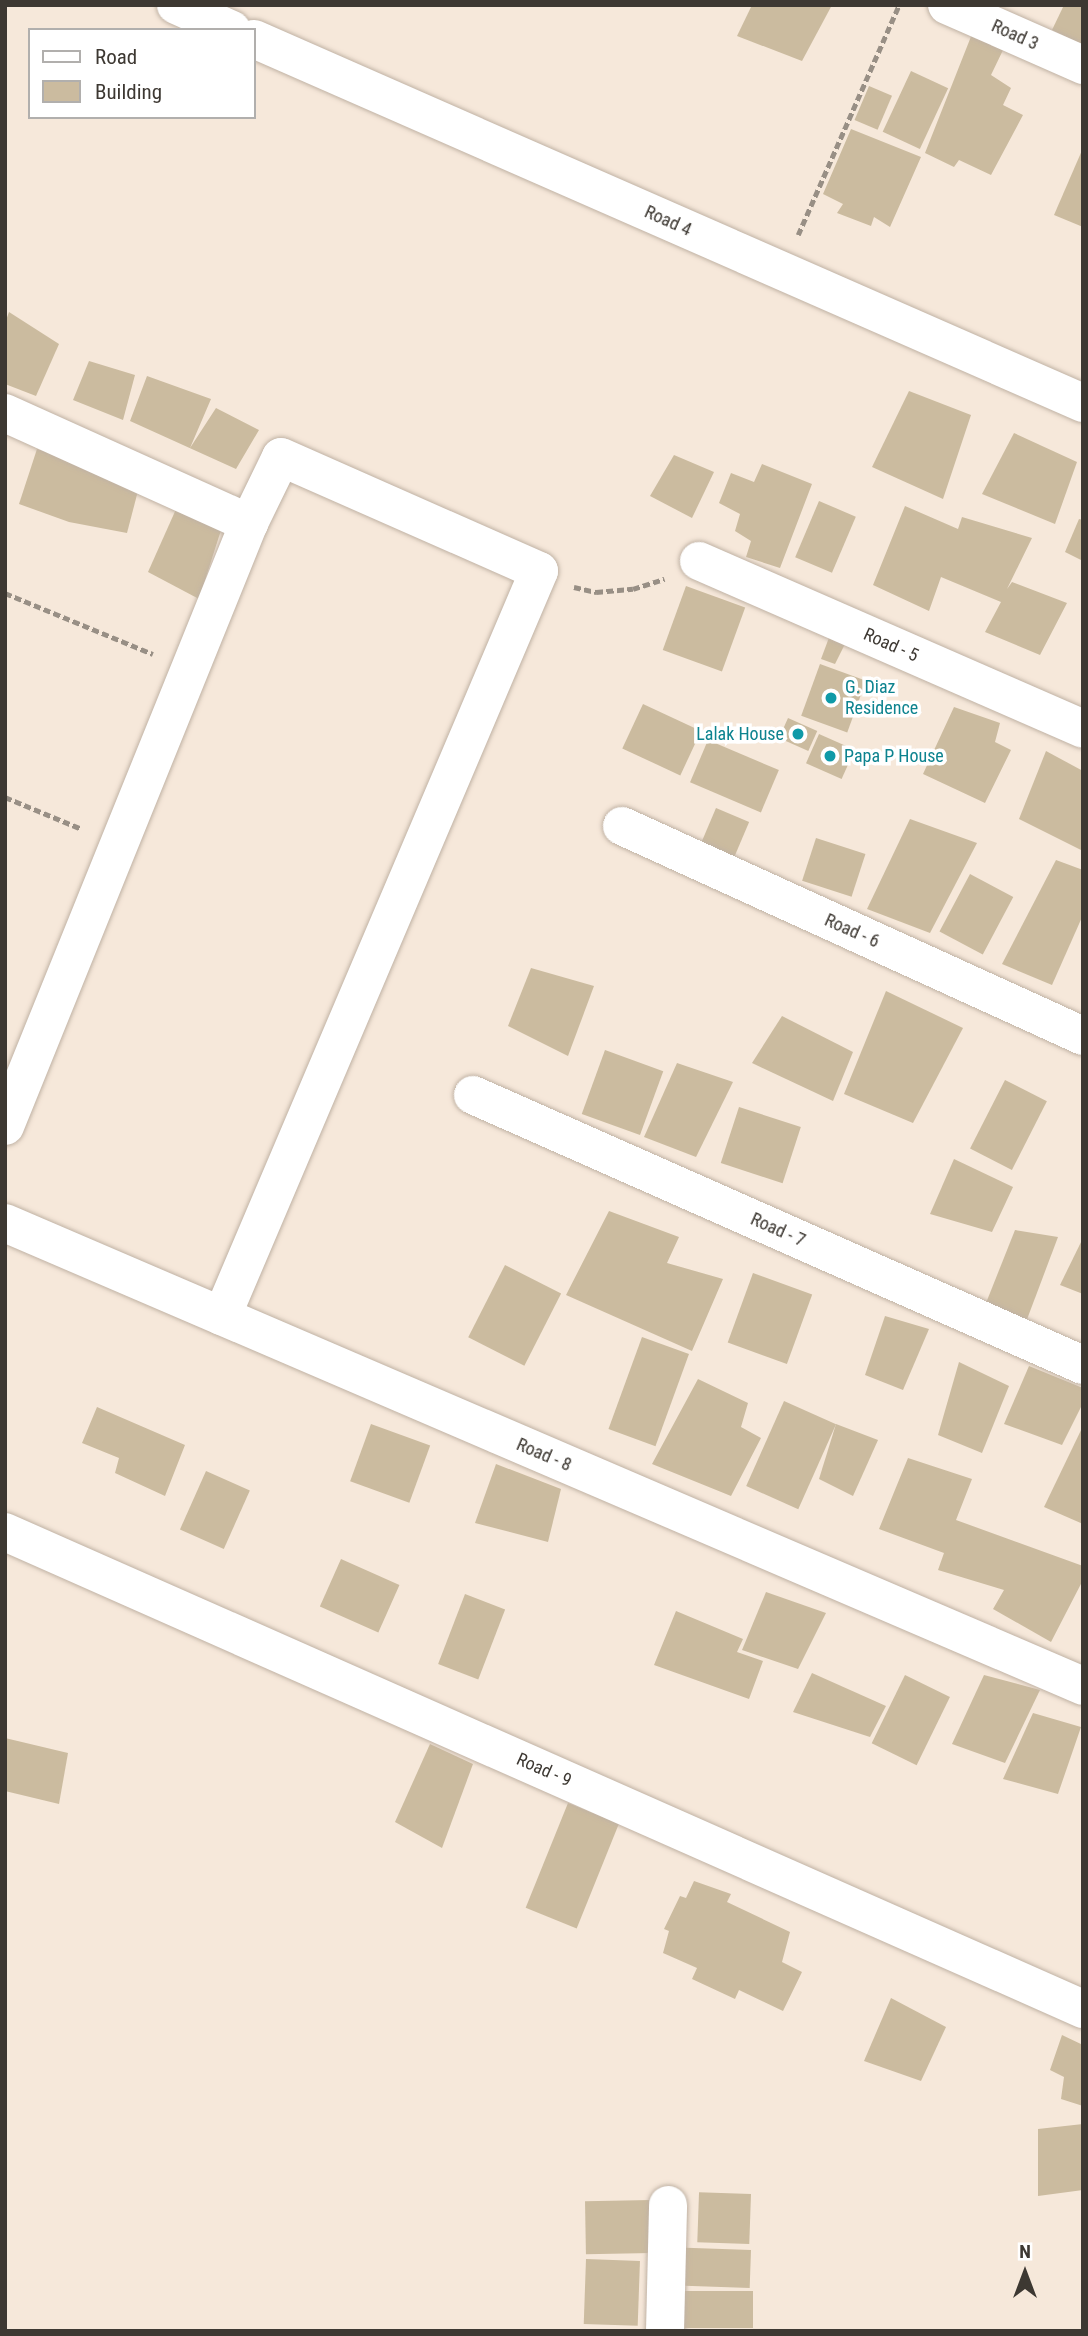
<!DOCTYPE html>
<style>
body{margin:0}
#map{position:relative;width:1088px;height:2336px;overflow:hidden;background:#f6e8da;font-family:"Roboto Condensed",sans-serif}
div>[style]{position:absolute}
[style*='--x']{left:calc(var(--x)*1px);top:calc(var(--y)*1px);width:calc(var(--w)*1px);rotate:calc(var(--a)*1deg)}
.building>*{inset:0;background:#cbbb9f;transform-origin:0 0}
.path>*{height:4.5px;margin-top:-2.25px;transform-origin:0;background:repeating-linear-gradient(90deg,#988f85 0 7px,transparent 0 10.5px)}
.roads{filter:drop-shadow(0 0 2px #c0b2a4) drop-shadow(0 0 2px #c0b2a4)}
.street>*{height:38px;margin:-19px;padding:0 19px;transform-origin:19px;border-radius:19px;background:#fff}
.dots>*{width:19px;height:19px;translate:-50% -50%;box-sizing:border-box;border:4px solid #fff;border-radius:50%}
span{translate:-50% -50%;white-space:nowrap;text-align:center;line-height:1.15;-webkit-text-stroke:7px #fff;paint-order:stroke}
.street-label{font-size:18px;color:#3d3832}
.culture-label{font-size:18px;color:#0d838f}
.left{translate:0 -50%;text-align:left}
.right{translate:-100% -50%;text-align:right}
.frame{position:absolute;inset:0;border:7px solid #3d3832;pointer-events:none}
.legend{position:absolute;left:28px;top:28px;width:228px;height:91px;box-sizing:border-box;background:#fff;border:2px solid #b1afad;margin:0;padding:9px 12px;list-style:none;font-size:21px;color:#3d3832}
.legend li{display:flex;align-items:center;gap:14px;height:35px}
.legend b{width:35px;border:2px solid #b1afad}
.north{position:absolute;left:990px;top:2238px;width:70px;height:70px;-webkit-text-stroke:5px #fff;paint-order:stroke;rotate:0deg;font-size:19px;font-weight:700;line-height:28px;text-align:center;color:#3d3832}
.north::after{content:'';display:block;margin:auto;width:24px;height:32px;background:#3d3832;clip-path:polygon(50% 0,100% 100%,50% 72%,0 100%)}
</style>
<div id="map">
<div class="building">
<div style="clip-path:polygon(752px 5px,832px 5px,802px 61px,737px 36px)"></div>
<div style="clip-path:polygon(1064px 5px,1083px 5px,1083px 45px,1052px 30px)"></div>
<div style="clip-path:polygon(972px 34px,1004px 48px,991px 75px,1011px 88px,1003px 105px,1023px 115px,991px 175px,959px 160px,954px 167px,925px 153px)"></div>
<div style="left:911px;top:71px;width:41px;height:67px;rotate:25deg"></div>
<div style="left:869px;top:86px;width:25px;height:37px;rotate:23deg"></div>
<div style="clip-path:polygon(851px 129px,921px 157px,890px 227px,874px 217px,871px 226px,837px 213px,843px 204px,823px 194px)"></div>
<div style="clip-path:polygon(1083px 148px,1083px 227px,1054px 215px)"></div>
<div style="clip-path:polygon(9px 312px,59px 344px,36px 396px,5px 384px,5px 323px)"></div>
<div style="clip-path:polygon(89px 361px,135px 375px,123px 420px,73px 400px)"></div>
<div style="clip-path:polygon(147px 376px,211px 399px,190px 448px,216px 408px,259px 430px,236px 469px,130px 421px)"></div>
<div style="clip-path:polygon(909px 391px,971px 415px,943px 499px,872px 467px)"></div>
<div style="clip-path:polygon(1014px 433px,1077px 462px,1055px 524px,982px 494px)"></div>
<div style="clip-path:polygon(37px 449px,91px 464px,139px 487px,127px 533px,69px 522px,19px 504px)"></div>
<div style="clip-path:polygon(674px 455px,714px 472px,692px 518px,650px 496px)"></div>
<div style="clip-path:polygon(762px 464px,812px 484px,780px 568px,746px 557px,751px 541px,735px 531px,740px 514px,719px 503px,731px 473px,754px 482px)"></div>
<div style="left:819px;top:501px;width:40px;height:61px;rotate:23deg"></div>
<div style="clip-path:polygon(905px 506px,958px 529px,962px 517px,1032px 538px,1007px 589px,1012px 582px,1067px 603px,1040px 655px,985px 632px,1001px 602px,941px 577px,929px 611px,873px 585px)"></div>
<div style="clip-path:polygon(177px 507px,223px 524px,199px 599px,148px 572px)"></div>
<div style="clip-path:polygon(1079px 519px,1083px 520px,1083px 561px,1065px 552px)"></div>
<div style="left:686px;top:586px;width:63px;height:68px;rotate:20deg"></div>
<div style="clip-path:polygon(830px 635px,846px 642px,835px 664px,821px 659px)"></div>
<div style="left:820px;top:664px;width:49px;height:55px;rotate:20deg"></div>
<div style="left:643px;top:704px;width:64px;height:49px;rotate:25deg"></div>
<div style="clip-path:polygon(954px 707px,1000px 723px,995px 742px,1011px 750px,985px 803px,923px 774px)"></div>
<div style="left:788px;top:718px;width:32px;height:22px;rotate:24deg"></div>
<div style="left:819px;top:734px;width:39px;height:32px;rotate:24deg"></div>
<div style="left:708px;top:740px;width:77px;height:46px;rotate:23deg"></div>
<div style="clip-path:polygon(1046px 751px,1083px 771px,1083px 851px,1019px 819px)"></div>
<div style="left:716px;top:808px;width:36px;height:44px;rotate:23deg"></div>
<div style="clip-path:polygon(910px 819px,977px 843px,930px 933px,867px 909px)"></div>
<div style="left:816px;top:838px;width:52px;height:45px;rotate:18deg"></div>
<div style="clip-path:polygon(1056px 860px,1083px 870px,1083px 915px,1052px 985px,1002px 964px)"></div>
<div style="left:970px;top:874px;width:49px;height:65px;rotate:28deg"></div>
<div style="clip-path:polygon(531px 968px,594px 986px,568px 1056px,508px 1026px)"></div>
<div style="clip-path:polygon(886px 991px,963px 1028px,913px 1123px,844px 1094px)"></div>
<div style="clip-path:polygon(782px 1016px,853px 1052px,833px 1101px,752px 1063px)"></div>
<div style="left:605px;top:1050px;width:62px;height:68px;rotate:20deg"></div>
<div style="clip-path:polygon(677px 1063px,733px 1082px,696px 1157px,644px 1137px)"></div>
<div style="left:1005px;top:1080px;width:47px;height:77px;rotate:27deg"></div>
<div style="left:739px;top:1107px;width:65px;height:59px;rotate:18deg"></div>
<div style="clip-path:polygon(954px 1159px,1013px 1187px,992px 1232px,930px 1214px)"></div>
<div style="clip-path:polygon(609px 1211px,679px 1237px,667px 1263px,723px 1279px,692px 1351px,566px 1295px)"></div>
<div style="clip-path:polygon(1015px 1230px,1058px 1237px,1026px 1322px,986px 1303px)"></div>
<div style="clip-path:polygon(1083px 1238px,1083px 1294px,1060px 1285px)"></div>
<div style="left:505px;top:1265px;width:63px;height:81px;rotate:27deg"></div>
<div style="left:753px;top:1273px;width:63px;height:74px;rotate:20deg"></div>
<div style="clip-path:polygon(885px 1316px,929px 1329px,903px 1390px,865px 1375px)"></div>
<div style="left:642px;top:1337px;width:50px;height:98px;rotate:20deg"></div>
<div style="clip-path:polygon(959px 1362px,1009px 1386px,982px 1453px,938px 1435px)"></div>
<div style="clip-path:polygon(1029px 1366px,1083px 1388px,1083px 1403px,1062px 1445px,1004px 1424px)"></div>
<div style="clip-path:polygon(698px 1379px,748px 1403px,741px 1427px,761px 1438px,731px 1496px,652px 1464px)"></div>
<div style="left:784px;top:1401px;width:57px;height:93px;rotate:24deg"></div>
<div style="clip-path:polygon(97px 1407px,185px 1445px,165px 1496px,115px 1473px,119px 1458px,82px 1443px)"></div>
<div style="left:371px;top:1424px;width:63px;height:61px;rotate:20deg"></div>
<div style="clip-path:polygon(836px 1424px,878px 1440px,853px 1496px,819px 1479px)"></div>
<div style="clip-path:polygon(1083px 1426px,1083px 1524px,1044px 1507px)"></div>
<div style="clip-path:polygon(908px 1458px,972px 1479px,956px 1520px,1083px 1566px,1083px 1580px,1051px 1642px,993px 1609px,1004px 1590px,938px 1570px,944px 1553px,879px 1529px)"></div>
<div style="clip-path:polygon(496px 1464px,561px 1489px,548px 1542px,475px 1523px)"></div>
<div style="left:206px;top:1471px;width:48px;height:64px;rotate:24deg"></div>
<div style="left:341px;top:1559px;width:64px;height:52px;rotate:24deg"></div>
<div style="clip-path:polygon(766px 1592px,826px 1613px,798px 1669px,742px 1650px)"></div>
<div style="left:465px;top:1594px;width:43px;height:75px;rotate:21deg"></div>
<div style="clip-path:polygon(676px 1611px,743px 1639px,737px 1652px,763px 1661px,749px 1699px,654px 1665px)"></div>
<div style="clip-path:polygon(812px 1673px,886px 1706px,870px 1737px,793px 1712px)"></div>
<div style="left:905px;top:1675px;width:50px;height:76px;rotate:26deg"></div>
<div style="clip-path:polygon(984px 1675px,1040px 1690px,1005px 1763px,952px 1744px)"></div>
<div style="clip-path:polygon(1033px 1713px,1081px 1727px,1058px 1794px,1003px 1779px)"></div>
<div style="clip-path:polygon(5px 1738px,68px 1753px,59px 1804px,5px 1791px)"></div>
<div style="clip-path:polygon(430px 1744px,473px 1764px,442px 1848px,395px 1822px)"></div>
<div style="left:568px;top:1803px;width:55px;height:113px;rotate:22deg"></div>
<div style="clip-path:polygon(694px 1881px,731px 1894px,727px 1902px,790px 1932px,782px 1962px,802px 1972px,783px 2011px,739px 1990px,735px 1999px,692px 1979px,697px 1968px,663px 1953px,669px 1931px,664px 1929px,680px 1896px,686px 1898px)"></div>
<div style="clip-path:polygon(891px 1998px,946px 2027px,921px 2081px,864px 2061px)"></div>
<div style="clip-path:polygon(1062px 2035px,1083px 2045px,1083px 2106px,1061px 2099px,1064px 2077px,1050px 2070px)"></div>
<div style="clip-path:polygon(1083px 2124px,1083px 2190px,1038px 2196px,1038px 2129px)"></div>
<div style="left:751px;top:2194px;width:50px;height:52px;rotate:92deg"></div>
<div style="left:651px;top:2200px;width:53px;height:66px;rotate:89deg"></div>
<div style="left:751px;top:2250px;width:38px;height:72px;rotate:92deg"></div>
<div style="left:586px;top:2259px;width:54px;height:65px;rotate:2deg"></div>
<div style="left:684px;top:2291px;width:69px;height:37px"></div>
</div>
<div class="path">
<div style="--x:798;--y:235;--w:251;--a:-66.3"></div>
<div style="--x:574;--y:587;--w:23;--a:13"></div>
<div style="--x:596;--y:592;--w:37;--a:-5"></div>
<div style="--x:633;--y:589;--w:33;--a:-18"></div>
<div style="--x:5;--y:593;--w:160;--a:22.4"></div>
<div style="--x:5;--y:797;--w:83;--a:22.6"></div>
</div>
<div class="roads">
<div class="street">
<div style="--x:176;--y:5;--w:61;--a:24.1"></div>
<div style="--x:947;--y:5;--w:149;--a:23.8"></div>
<div style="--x:254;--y:39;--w:905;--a:23.71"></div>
<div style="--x:5;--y:413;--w:268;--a:24.3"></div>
<div style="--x:699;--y:561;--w:419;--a:23.6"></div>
<div style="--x:622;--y:826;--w:507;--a:24.49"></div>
<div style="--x:473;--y:1095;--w:667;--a:23.88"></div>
<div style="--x:5;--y:1126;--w:650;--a:-67.97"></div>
<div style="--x:249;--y:523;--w:73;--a:-64.1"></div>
<div style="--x:281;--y:457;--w:282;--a:23.8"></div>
<div style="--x:539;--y:571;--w:810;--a:113.05"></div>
<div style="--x:5;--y:1223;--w:1173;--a:23.24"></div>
<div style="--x:5;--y:1532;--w:1179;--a:23.87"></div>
<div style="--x:665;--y:2331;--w:126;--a:-88.6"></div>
</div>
</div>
<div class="dots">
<div style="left:831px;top:698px;background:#0f9aa8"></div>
<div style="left:798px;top:734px;background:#0f9aa8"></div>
<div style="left:830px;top:756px;background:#0f9aa8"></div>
</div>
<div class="street-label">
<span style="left:1015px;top:35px;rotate:24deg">Road 3</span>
<span style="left:668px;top:221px;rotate:24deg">Road 4</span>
<span style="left:891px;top:645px;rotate:24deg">Road - 5</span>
<span style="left:852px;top:931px;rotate:24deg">Road - 6</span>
<span style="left:778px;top:1230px;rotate:24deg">Road - 7</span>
<span style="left:544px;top:1455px;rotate:23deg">Road - 8</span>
<span style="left:544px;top:1770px;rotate:24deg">Road - 9</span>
</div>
<div class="culture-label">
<span class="left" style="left:845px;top:698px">G. Diaz<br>Residence</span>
<span class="right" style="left:784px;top:734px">Lalak House</span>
<span class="left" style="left:844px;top:756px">Papa P House</span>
</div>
<div class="frame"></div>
<ul class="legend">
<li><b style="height:9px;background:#fff"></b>Road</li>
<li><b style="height:19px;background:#cbbb9f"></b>Building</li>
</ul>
<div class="north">N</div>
</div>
